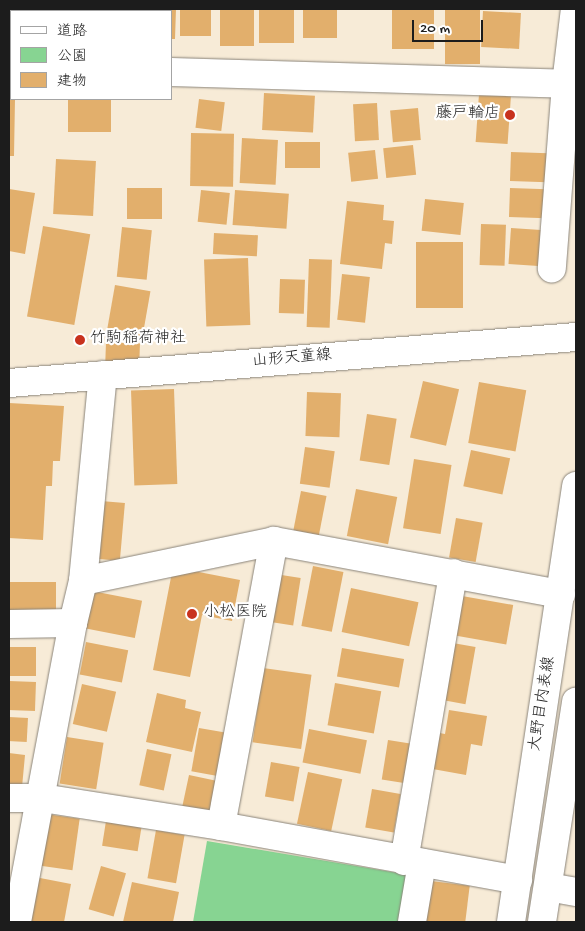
<!DOCTYPE html>
<meta charset="utf-8">
<style>
body{margin:0}
#map{position:relative;width:585px;height:931px;overflow:hidden;background:#f7ebd7;font-family:"Gochi Hand","Klee One",sans-serif}
div>[style]{position:absolute}
[style*='--x']{left:calc(var(--x)*1px);top:calc(var(--y)*1px);width:calc(var(--w)*1px);rotate:calc(var(--a)*1deg)}
.green>*{inset:0;background:#87d492}
.building>*{inset:0;background:#e2af6c;transform-origin:0 0}
.roads{filter:drop-shadow(0 0 1px #8a847a) drop-shadow(0 0 1px #8a847a)}
.minor>*{height:28px;margin:-14px;padding:0 14px;transform-origin:14px;border-radius:14px;background:#fff}
.major>*{height:28px;margin:-14px;padding:0 14px;transform-origin:14px;border-radius:14px;background:#fff}
.dots>*{width:14px;height:14px;translate:-50% -50%;box-sizing:border-box;border:2px solid #fff;border-radius:50%}
span{translate:-50% -50%;white-space:nowrap;text-align:center;line-height:1.15;-webkit-text-stroke:4.5px #fff;paint-order:stroke}
.poi-label{font-size:16px;color:#1c1c1c}
.right{translate:-100% -50%;text-align:right}
.left{translate:0 -50%;text-align:left}
.street-label{font-size:16px;color:#1c1c1c}
.frame{position:absolute;inset:0;border:10px solid #1c1c1c;pointer-events:none}
.legend{position:absolute;left:10px;top:10px;width:162px;height:90px;box-sizing:border-box;background:#fff;border:1px solid #a4a4a4;margin:0;padding:6px 9px;list-style:none;font-size:15px;color:#1c1c1c}
.legend li{display:flex;align-items:center;gap:10px;height:25px}
.legend b{width:25px;border:1px solid #a4a4a4}
.scale{position:absolute;left:412px;top:20px;width:71px;height:22px;box-sizing:border-box;border:2px solid #1c1c1c;border-top:0;padding-left:6px;font-size:15px;line-height:18px;white-space:nowrap;color:#1c1c1c;-webkit-text-stroke:4px #fff;paint-order:stroke}
</style>
<div id="map">
<div class="green">
<div style="clip-path:polygon(207px 841px,410px 875px,402px 922px,193px 922px)"></div>
</div>
<div class="building">
<div style="clip-path:polygon(9px 9px,16px 9px,11px 11px,11px 35px)"></div>
<div style="left:20px;top:9px;width:31px;height:2px"></div>
<div style="left:55px;top:9px;width:35px;height:2px"></div>
<div style="clip-path:polygon(94px 9px,138px 9px,94px 11px)"></div>
<div style="clip-path:polygon(143px 9px,176px 9px,175px 39px,171px 39px,171px 11px)"></div>
<div style="left:180px;top:9px;width:31px;height:27px"></div>
<div style="left:220px;top:9px;width:34px;height:37px"></div>
<div style="left:259px;top:9px;width:35px;height:34px"></div>
<div style="left:303px;top:9px;width:34px;height:29px"></div>
<div style="left:392px;top:9px;width:42px;height:40px"></div>
<div style="left:445px;top:9px;width:35px;height:55px"></div>
<div style="left:483px;top:11px;width:38px;height:36px;rotate:3deg"></div>
<div style="clip-path:polygon(9px 91px,11px 99px,15px 99px,14px 156px,9px 156px)"></div>
<div style="left:264px;top:93px;width:51px;height:37px;rotate:3deg"></div>
<div style="left:479px;top:94px;width:32px;height:48px;rotate:4deg"></div>
<div style="left:68px;top:99px;width:43px;height:33px"></div>
<div style="left:199px;top:99px;width:26px;height:29px;rotate:7deg"></div>
<div style="left:377px;top:103px;width:37px;height:24px;rotate:87deg"></div>
<div style="left:418px;top:108px;width:32px;height:28px;rotate:85deg"></div>
<div style="left:191px;top:133px;width:43px;height:53px;rotate:1deg"></div>
<div style="left:242px;top:138px;width:36px;height:45px;rotate:3deg"></div>
<div style="left:285px;top:142px;width:35px;height:26px"></div>
<div style="left:413px;top:145px;width:30px;height:30px;rotate:84deg"></div>
<div style="left:375px;top:150px;width:29px;height:27px;rotate:84deg"></div>
<div style="left:511px;top:152px;width:37px;height:29px;rotate:2deg"></div>
<div style="left:56px;top:159px;width:40px;height:55px;rotate:3deg"></div>
<div style="left:127px;top:188px;width:35px;height:31px"></div>
<div style="left:510px;top:188px;width:37px;height:29px;rotate:2deg"></div>
<div style="clip-path:polygon(9px 189px,35px 193px,25px 254px,9px 251px)"></div>
<div style="left:201px;top:190px;width:29px;height:32px;rotate:6deg"></div>
<div style="left:235px;top:190px;width:54px;height:35px;rotate:4deg"></div>
<div style="left:425px;top:199px;width:39px;height:32px;rotate:6deg"></div>
<div style="clip-path:polygon(347px 201px,384px 205px,383px 220px,394px 221px,392px 244px,385px 243px,382px 269px,340px 264px)"></div>
<div style="left:481px;top:224px;width:25px;height:41px;rotate:2deg"></div>
<div style="left:43px;top:226px;width:48px;height:92px;rotate:10deg"></div>
<div style="left:122px;top:227px;width:30px;height:50px;rotate:6deg"></div>
<div style="left:511px;top:228px;width:30px;height:36px;rotate:4deg"></div>
<div style="left:214px;top:233px;width:44px;height:21px;rotate:3deg"></div>
<div style="left:416px;top:242px;width:47px;height:66px"></div>
<div style="left:248px;top:258px;width:67px;height:44px;rotate:88deg"></div>
<div style="left:309px;top:259px;width:23px;height:68px;rotate:2deg"></div>
<div style="left:342px;top:274px;width:28px;height:46px;rotate:6deg"></div>
<div style="left:280px;top:279px;width:25px;height:34px;rotate:2deg"></div>
<div style="left:115px;top:285px;width:36px;height:50px;rotate:10deg"></div>
<div style="left:106px;top:342px;width:34px;height:21px;rotate:2deg"></div>
<div style="left:423px;top:381px;width:37px;height:58px;rotate:13deg"></div>
<div style="left:479px;top:382px;width:48px;height:62px;rotate:10deg"></div>
<div style="left:174px;top:389px;width:95px;height:43px;rotate:88deg"></div>
<div style="left:307px;top:392px;width:34px;height:44px;rotate:2deg"></div>
<div style="clip-path:polygon(9px 403px,64px 406px,60px 461px,53px 461px,52px 486px,46px 486px,43px 540px,9px 538px)"></div>
<div style="left:367px;top:414px;width:30px;height:47px;rotate:9deg"></div>
<div style="left:305px;top:447px;width:30px;height:37px;rotate:8deg"></div>
<div style="left:471px;top:450px;width:40px;height:37px;rotate:12deg"></div>
<div style="left:414px;top:459px;width:38px;height:70px;rotate:9deg"></div>
<div style="left:356px;top:489px;width:42px;height:48px;rotate:11deg"></div>
<div style="left:301px;top:491px;width:26px;height:40px;rotate:11deg"></div>
<div style="left:101px;top:501px;width:24px;height:58px;rotate:5deg"></div>
<div style="left:456px;top:518px;width:27px;height:40px;rotate:10deg"></div>
<div style="left:313px;top:566px;width:31px;height:61px;rotate:11deg"></div>
<div style="clip-path:polygon(173px 567px,240px 580px,232px 621px,202px 615px,190px 677px,153px 670px)"></div>
<div style="left:275px;top:574px;width:26px;height:48px;rotate:9deg"></div>
<div style="left:56px;top:582px;width:31px;height:47px;rotate:90deg"></div>
<div style="left:351px;top:588px;width:69px;height:45px;rotate:12deg"></div>
<div style="left:92px;top:591px;width:51px;height:38px;rotate:11deg"></div>
<div style="left:462px;top:596px;width:52px;height:40px;rotate:10deg"></div>
<div style="left:86px;top:642px;width:43px;height:33px;rotate:11deg"></div>
<div style="left:447px;top:642px;width:29px;height:58px;rotate:10deg"></div>
<div style="left:9px;top:647px;width:27px;height:29px"></div>
<div style="left:342px;top:648px;width:63px;height:29px;rotate:10deg"></div>
<div style="left:263px;top:668px;width:49px;height:75px;rotate:8deg"></div>
<div style="left:9px;top:681px;width:27px;height:29px;rotate:2deg"></div>
<div style="left:335px;top:683px;width:47px;height:43px;rotate:10deg"></div>
<div style="left:82px;top:684px;width:35px;height:41px;rotate:13deg"></div>
<div style="clip-path:polygon(157px 693px,186px 700px,185px 708px,201px 712px,192px 752px,146px 742px)"></div>
<div style="clip-path:polygon(449px 710px,487px 716px,482px 746px,471px 744px,466px 775px,427px 768px,434px 732px,445px 734px)"></div>
<div style="left:9px;top:717px;width:19px;height:24px;rotate:3deg"></div>
<div style="left:199px;top:728px;width:28px;height:44px;rotate:10deg"></div>
<div style="left:309px;top:729px;width:59px;height:34px;rotate:11deg"></div>
<div style="left:67px;top:737px;width:37px;height:47px;rotate:9deg"></div>
<div style="left:388px;top:740px;width:24px;height:40px;rotate:9deg"></div>
<div style="left:147px;top:749px;width:25px;height:37px;rotate:12deg"></div>
<div style="clip-path:polygon(9px 753px,25px 755px,22px 787px,9px 786px)"></div>
<div style="left:271px;top:762px;width:29px;height:35px;rotate:10deg"></div>
<div style="left:308px;top:772px;width:35px;height:53px;rotate:12deg"></div>
<div style="left:189px;top:775px;width:29px;height:33px;rotate:12deg"></div>
<div style="left:372px;top:789px;width:29px;height:39px;rotate:10deg"></div>
<div style="left:46px;top:814px;width:34px;height:52px;rotate:8deg"></div>
<div style="left:106px;top:821px;width:36px;height:25px;rotate:9deg"></div>
<div style="left:156px;top:830px;width:29px;height:49px;rotate:10deg"></div>
<div style="left:101px;top:866px;width:26px;height:45px;rotate:16deg"></div>
<div style="clip-path:polygon(35px 877px,71px 884px,64px 922px,26px 922px)"></div>
<div style="left:431px;top:881px;width:39px;height:41px;rotate:7deg"></div>
<div style="clip-path:polygon(132px 882px,179px 892px,173px 922px,123px 922px)"></div>
</div>
<div class="roads">
<div class="minor">
<div style="--x:9;--y:69;--w:2;--a:0"></div>
<div style="--x:171;--y:72;--w:395;--a:1.7"></div>
<div style="--x:566;--y:84;--w:185;--a:94.4"></div>
<div style="--x:566;--y:84;--w:76;--a:-83.2"></div>
<div style="--x:83;--y:581;--w:195;--a:-11.8"></div>
<div style="--x:274;--y:541;--w:292;--a:10.5"></div>
<div style="--x:9;--y:624;--w:64;--a:-0.9"></div>
<div style="--x:73;--y:623;--w:43;--a:-76.6"></div>
<div style="--x:83;--y:581;--w:207;--a:-84.5"></div>
<div style="--x:9;--y:798;--w:33;--a:0"></div>
<div style="--x:42;--y:798;--w:181;--a:8.9"></div>
<div style="--x:221;--y:826;--w:302;--a:10.3"></div>
<div style="--x:221;--y:826;--w:290;--a:-79.5"></div>
<div style="--x:404;--y:861;--w:292;--a:-80.3"></div>
<div style="--x:548;--y:887;--w:28;--a:10"></div>
<div style="--x:17;--y:922;--w:304;--a:-79.4"></div>
<div style="--x:412;--y:922;--w:60;--a:-80.4"></div>
</div>
<div class="major">
<div style="--x:9;--y:383;--w:569;--a:-4.64"></div>
<div style="--x:511;--y:922;--w:441;--a:-81.5"></div>
<div style="--x:542;--y:922;--w:223;--a:-81.2"></div>
</div>
</div>
<div class="dots">
<div style="left:510px;top:115px;background:#c8321e"></div>
<div style="left:80px;top:340px;background:#c8321e"></div>
<div style="left:192px;top:614px;background:#c8321e"></div>
</div>
<div class="poi-label">
<span class="right" style="left:500px;top:115px">藤戸輪店</span>
<span class="left" style="left:90px;top:340px">竹駒稲荷神社</span>
<span class="left" style="left:203px;top:614px">小松医院</span>
</div>
<div class="street-label">
<span style="left:292px;top:360px;rotate:-5deg">山形天童線</span>
<span style="left:544px;top:704px;rotate:-81deg">大野目内表線</span>
</div>
<div class="frame"></div>
<ul class="legend">
<li><b style="height:6px;background:#fff"></b>道路</li>
<li><b style="height:14px;background:#87d492"></b>公園</li>
<li><b style="height:14px;background:#e2af6c"></b>建物</li>
</ul>
<div class="scale">20 m</div>
</div>
